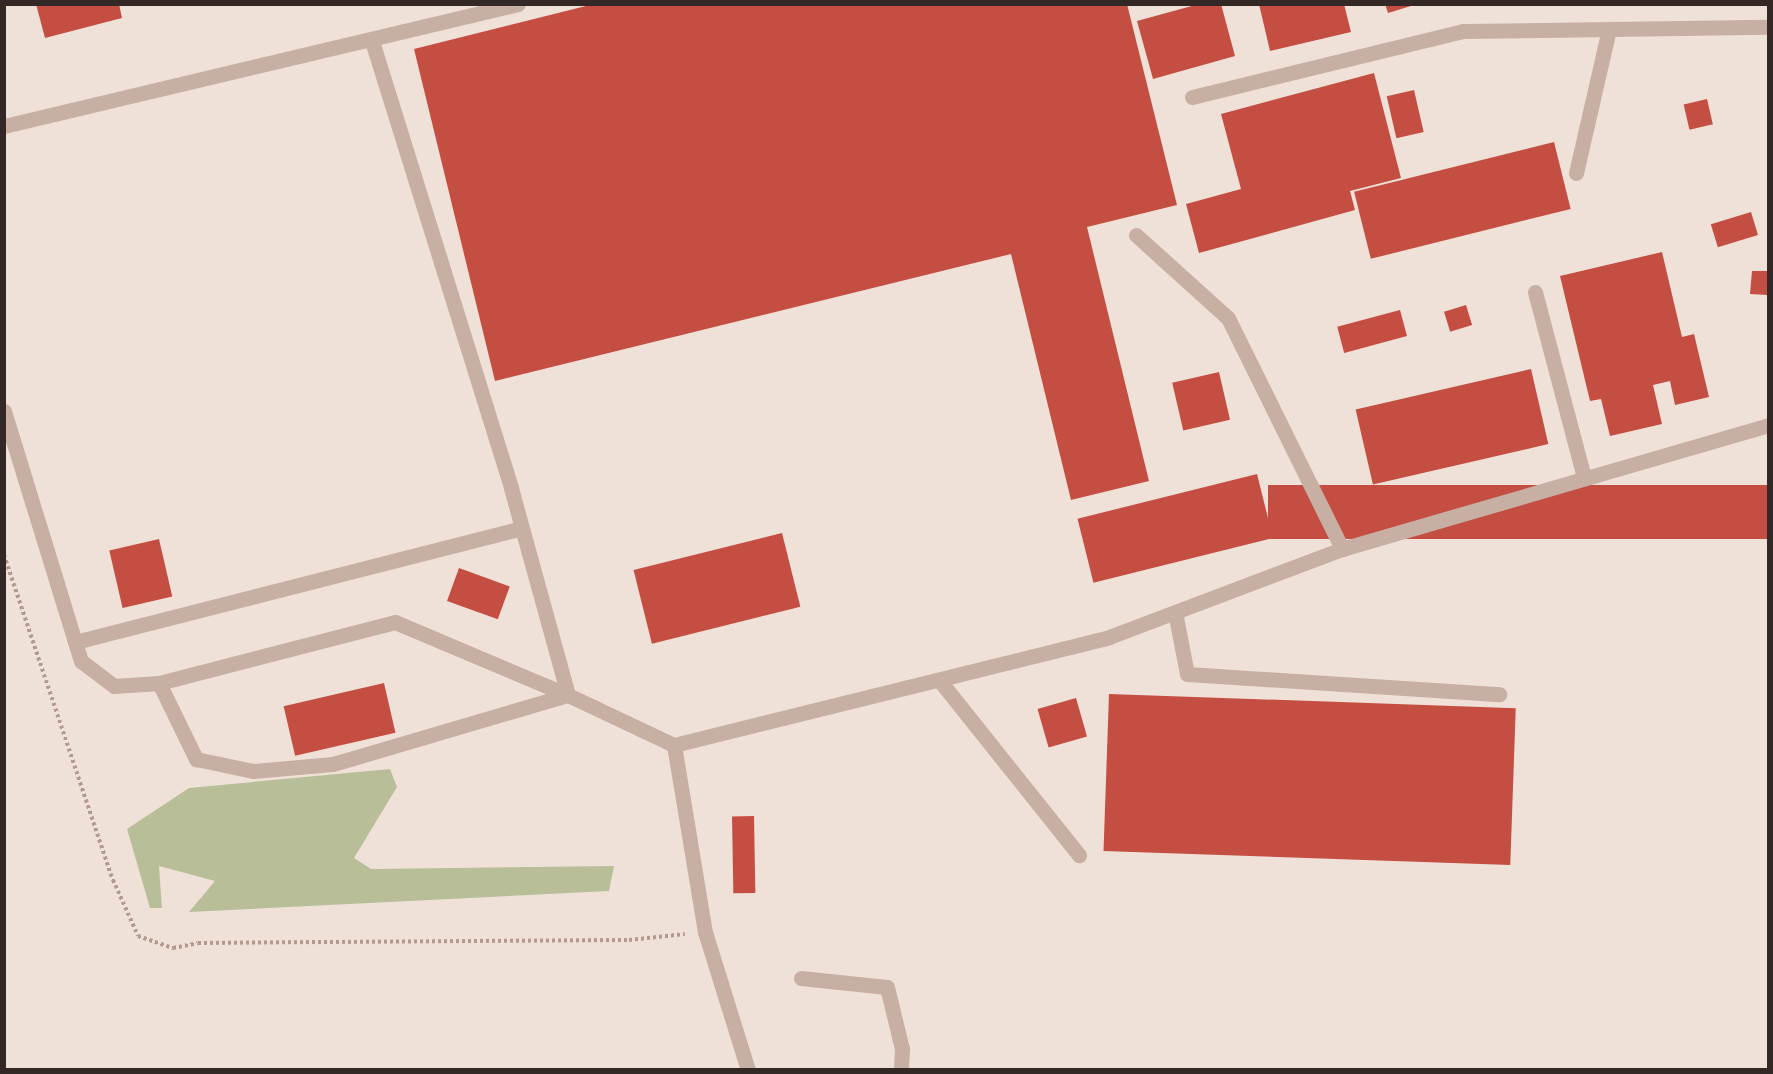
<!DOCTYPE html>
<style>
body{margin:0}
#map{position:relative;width:1773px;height:1074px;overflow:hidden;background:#f0e1d8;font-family:Manrope,sans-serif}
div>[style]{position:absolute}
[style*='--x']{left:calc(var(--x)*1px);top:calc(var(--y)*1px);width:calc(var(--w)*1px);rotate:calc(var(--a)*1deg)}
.green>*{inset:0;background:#b8bf98}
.building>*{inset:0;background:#c44e42;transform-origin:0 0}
.path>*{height:4px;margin-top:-2px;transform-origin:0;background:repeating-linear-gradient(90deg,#b4998f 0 3px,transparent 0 6px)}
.minor>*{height:15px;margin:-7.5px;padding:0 7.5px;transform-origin:7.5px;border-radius:7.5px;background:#c8afa4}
span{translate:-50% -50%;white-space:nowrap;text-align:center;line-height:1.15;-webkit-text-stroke:4.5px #f8ece4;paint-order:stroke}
.frame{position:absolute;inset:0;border:6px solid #332826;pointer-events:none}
</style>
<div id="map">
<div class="green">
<div style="clip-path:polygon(390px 769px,397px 787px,354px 858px,371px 869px,614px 866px,609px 891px,189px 912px,215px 881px,159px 866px,162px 908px,150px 908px,127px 829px,189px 788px)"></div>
</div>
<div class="building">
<div style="clip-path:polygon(36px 4px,119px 4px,122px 18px,45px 38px)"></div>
<div style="clip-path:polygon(594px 4px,1127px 4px,1177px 205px,1087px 227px,1149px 481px,1071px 500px,1011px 254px,495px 381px,414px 49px)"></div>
<div style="clip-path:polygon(1199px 4px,1221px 4px,1235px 56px,1153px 79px,1137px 21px)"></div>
<div style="clip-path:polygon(1259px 4px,1344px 4px,1351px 32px,1270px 51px)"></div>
<div style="clip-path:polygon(1385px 4px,1411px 4px,1411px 6px,1388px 13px)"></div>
<div style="clip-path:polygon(1374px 73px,1401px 178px,1350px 191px,1355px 210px,1199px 253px,1186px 204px,1241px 189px,1221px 114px)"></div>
<div style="left:1414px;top:90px;width:43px;height:28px;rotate:77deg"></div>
<div style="left:1707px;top:99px;width:26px;height:24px;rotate:77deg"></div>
<div style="left:1554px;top:142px;width:69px;height:206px;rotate:76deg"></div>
<div style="left:1751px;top:212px;width:24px;height:42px;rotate:73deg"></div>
<div style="clip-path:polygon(1662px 252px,1682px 337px,1694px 334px,1709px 397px,1675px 405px,1670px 381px,1653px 385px,1662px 424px,1610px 436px,1601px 399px,1590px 401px,1560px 276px)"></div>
<div style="clip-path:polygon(1752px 271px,1768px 271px,1768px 295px,1750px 294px)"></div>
<div style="left:1466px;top:305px;width:21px;height:23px;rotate:73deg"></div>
<div style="left:1400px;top:310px;width:27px;height:65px;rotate:75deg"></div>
<div style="left:1531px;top:369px;width:77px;height:180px;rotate:77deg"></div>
<div style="left:1219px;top:372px;width:49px;height:48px;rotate:77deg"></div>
<div style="left:1257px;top:474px;width:66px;height:185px;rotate:76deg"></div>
<div style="left:1768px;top:485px;width:54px;height:500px;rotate:90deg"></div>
<div style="left:782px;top:533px;width:76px;height:153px;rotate:76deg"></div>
<div style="left:159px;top:539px;width:59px;height:51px;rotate:77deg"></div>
<div style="left:459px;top:568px;width:54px;height:35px;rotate:20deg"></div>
<div style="left:384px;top:683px;width:51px;height:103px;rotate:77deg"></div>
<div style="left:1109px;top:694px;width:407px;height:157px;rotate:2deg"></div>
<div style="left:1076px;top:698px;width:40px;height:40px;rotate:74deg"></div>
<div style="left:754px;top:816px;width:77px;height:22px;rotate:89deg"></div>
</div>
<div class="path">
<div style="--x:4;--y:555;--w:343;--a:71.5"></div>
<div style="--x:113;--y:880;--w:61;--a:65.9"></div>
<div style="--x:138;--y:936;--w:37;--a:19"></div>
<div style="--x:173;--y:948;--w:25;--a:-11"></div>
<div style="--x:198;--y:943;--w:431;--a:-0.4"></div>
<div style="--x:629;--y:940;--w:56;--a:-6.1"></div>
</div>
<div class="minor">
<div style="--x:372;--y:41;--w:468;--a:72.7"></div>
<div style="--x:511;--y:488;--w:215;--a:74.6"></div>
<div style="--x:568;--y:695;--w:117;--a:25.3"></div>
<div style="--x:674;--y:745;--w:190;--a:80.6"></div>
<div style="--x:705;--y:932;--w:145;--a:72.7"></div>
<div style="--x:1192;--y:97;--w:279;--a:-13.7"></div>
<div style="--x:1463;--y:31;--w:305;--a:-0.8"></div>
<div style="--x:4;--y:126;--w:528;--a:-13.35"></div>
<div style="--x:1576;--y:173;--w:148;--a:-77.1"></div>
<div style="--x:1136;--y:235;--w:124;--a:42.1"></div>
<div style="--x:1228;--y:318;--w:258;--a:63.7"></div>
<div style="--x:1535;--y:292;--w:192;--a:75.2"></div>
<div style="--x:4;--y:411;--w:262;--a:72.9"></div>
<div style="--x:81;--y:661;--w:41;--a:37.1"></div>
<div style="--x:114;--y:686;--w:45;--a:-3.8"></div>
<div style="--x:159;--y:683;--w:244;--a:-14.5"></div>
<div style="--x:395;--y:622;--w:188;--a:22.9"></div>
<div style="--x:1175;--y:612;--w:63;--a:79"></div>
<div style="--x:1187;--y:674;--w:313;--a:3.7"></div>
<div style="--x:75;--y:642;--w:461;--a:-14.3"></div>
<div style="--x:940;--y:681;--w:223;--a:51.4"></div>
<div style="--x:159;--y:683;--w:85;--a:64"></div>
<div style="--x:196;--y:759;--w:58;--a:11.9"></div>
<div style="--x:253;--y:771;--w:80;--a:-5"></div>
<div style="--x:333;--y:764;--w:245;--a:-16.4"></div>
<div style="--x:674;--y:745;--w:448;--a:-13.9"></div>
<div style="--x:1109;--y:637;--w:249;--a:-20.7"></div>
<div style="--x:1342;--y:549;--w:444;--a:-16.2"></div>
<div style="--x:801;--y:978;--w:86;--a:6"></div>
<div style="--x:887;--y:987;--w:64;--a:76.4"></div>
<div style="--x:902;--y:1049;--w:21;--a:93"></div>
</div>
<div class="frame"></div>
</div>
